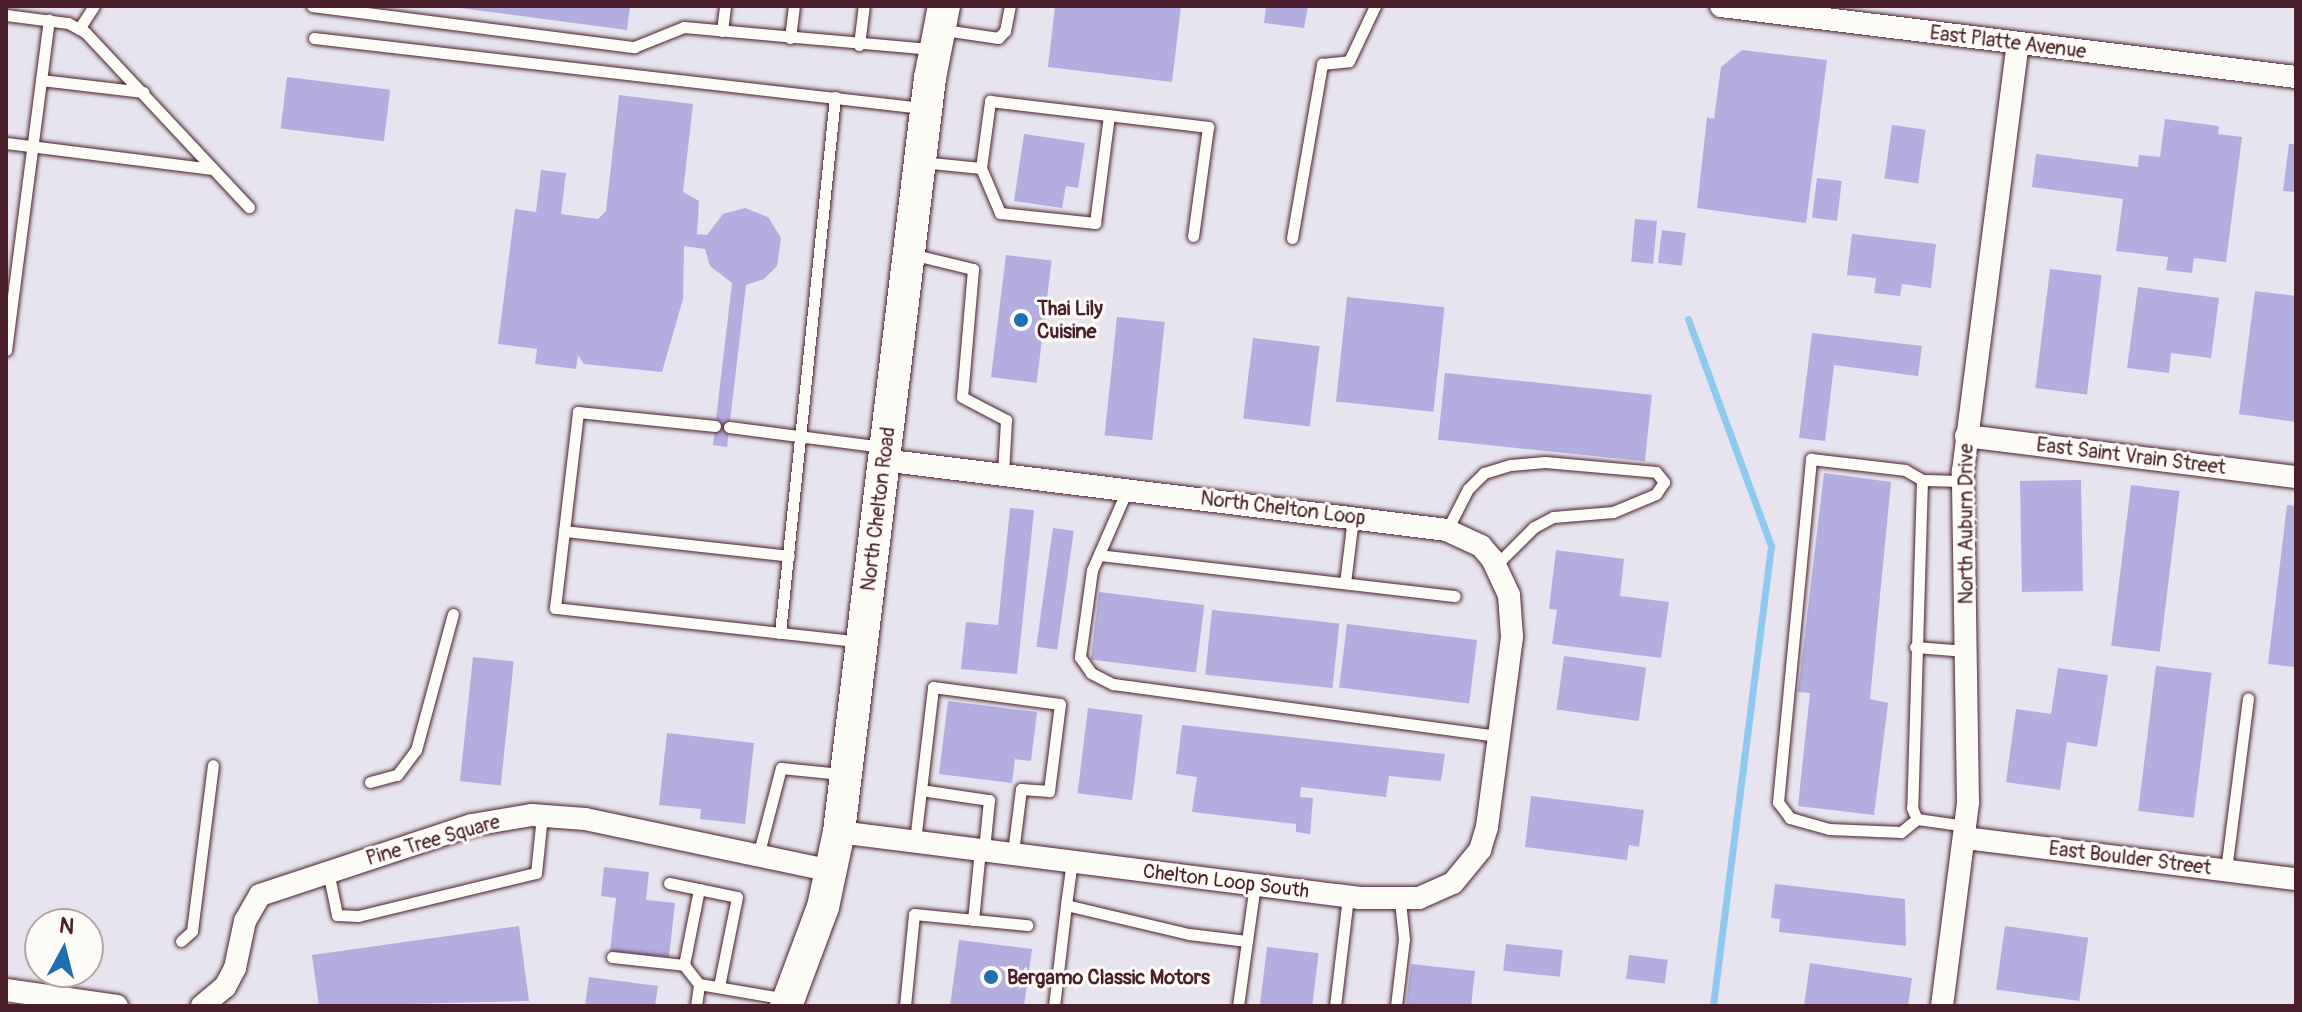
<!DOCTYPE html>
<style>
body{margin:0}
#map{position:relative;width:2302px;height:1012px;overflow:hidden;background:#e7e4f0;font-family:Pangolin,sans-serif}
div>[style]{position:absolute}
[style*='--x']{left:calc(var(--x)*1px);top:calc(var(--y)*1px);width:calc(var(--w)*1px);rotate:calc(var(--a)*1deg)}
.stream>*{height:7px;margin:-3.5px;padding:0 3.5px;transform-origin:3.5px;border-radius:3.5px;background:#90c9ef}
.building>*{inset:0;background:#b4addf;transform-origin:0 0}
.roads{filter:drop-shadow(0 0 2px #4a1f2b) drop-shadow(0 0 2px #4a1f2b)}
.lane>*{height:11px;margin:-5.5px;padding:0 5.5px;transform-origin:5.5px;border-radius:5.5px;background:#fdfcf7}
.street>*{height:22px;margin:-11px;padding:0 11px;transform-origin:11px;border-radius:11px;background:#fdfcf7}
.secondary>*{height:32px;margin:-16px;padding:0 16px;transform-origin:16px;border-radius:16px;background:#fdfcf7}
.dots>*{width:22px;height:22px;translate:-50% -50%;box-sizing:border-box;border:4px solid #fdfcf7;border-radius:50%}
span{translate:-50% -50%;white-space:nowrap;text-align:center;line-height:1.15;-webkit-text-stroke:6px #fdfcf7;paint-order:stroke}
.street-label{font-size:20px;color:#4a1f2b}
.poi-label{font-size:20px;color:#4a1f2b;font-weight:700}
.left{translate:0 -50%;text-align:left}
.frame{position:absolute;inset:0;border:8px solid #4a1f2b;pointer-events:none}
.north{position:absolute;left:24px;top:908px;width:80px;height:80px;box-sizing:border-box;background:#fdfcf7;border:2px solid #b5a4a5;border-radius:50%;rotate:7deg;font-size:22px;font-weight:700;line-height:32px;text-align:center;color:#4a1f2b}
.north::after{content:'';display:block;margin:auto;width:28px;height:36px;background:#1f6fb2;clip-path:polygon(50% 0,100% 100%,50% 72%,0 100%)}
</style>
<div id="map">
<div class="stream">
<div style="--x:1688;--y:319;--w:242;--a:69.9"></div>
<div style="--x:1771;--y:546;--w:464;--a:97.2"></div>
</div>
<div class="building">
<div style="clip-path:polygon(445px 6px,630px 6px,627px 30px)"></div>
<div style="clip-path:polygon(1055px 6px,1181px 6px,1172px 82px,1048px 67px)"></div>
<div style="clip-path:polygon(1266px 6px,1308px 6px,1304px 28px,1264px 23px)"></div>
<div style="clip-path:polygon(1742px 50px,1827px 60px,1806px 223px,1697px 208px,1707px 117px,1714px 119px,1721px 67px)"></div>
<div style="left:287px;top:77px;width:104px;height:52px;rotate:7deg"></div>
<div style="clip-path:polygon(619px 95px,693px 104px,683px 192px,699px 201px,697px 234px,707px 235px,723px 214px,745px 208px,768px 217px,781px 238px,777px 266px,764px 279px,746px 285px,727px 447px,713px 445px,732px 283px,710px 266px,705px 249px,684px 246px,683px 299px,662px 372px,584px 364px,578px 355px,576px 369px,535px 364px,537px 349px,498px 344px,515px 209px,536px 212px,541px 170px,566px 173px,561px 214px,598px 219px,606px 211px)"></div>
<div style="clip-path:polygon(2165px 119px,2219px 126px,2218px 134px,2242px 137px,2226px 262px,2194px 258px,2192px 273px,2166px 270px,2168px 257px,2116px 251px,2123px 199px,2032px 187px,2036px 154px,2138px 167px,2139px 155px,2160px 157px)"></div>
<div style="left:1892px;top:125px;width:34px;height:54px;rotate:8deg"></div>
<div style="clip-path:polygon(1024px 134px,1085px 143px,1078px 188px,1066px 186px,1062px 208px,1014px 201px)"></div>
<div style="clip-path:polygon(2289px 144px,2296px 144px,2296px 192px,2283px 191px)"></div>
<div style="left:1817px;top:178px;width:25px;height:40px;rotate:7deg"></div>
<div style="left:1635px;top:219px;width:22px;height:43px;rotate:5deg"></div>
<div style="left:1662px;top:230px;width:24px;height:33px;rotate:7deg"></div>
<div style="clip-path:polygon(1852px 234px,1936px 244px,1931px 288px,1902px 284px,1900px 296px,1874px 293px,1876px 278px,1847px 275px)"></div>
<div style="left:1006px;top:255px;width:46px;height:123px;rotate:7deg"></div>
<div style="left:2050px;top:269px;width:52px;height:120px;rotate:7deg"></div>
<div style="clip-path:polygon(2138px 287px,2219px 298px,2211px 358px,2171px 353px,2169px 373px,2127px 368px)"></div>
<div style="clip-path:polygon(2255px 291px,2296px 296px,2296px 422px,2239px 414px)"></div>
<div style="left:1347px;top:297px;width:98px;height:105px;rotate:6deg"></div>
<div style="left:1117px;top:317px;width:48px;height:119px;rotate:6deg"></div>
<div style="clip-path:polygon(1812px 333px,1922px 346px,1918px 376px,1834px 365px,1825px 441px,1799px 438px)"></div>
<div style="left:1253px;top:338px;width:67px;height:81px;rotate:7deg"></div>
<div style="left:1445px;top:373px;width:208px;height:67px;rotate:6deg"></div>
<div style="clip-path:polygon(1824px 473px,1891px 482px,1870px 699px,1888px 703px,1874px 815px,1798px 806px,1810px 693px,1798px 692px)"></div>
<div style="left:2081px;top:480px;width:111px;height:61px;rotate:89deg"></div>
<div style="left:2131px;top:485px;width:49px;height:162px;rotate:7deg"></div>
<div style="clip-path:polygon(2287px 505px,2296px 506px,2296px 667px,2268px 664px)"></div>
<div style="clip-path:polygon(1010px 508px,1034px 510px,1017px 674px,961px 669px,966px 622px,998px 625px)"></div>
<div style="left:1053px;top:528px;width:21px;height:120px;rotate:8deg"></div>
<div style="clip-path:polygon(1556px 550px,1624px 559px,1620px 596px,1669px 602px,1661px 658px,1552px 644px,1557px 610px,1549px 609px)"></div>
<div style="left:1099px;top:592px;width:106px;height:68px;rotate:7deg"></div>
<div style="left:1212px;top:610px;width:128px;height:65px;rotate:6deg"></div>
<div style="left:1347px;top:624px;width:131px;height:64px;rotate:7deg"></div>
<div style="left:1564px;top:656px;width:83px;height:54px;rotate:8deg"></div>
<div style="left:473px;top:657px;width:41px;height:125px;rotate:6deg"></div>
<div style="left:2156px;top:666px;width:56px;height:146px;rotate:7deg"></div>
<div style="clip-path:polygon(2058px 668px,2108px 675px,2097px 747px,2067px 742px,2060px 790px,2006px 782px,2016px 709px,2051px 714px)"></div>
<div style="clip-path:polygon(948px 701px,1037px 712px,1031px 761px,1015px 759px,1012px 783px,939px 774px)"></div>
<div style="left:1088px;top:708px;width:55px;height:86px;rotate:7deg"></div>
<div style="clip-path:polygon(1182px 725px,1445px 754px,1441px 781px,1389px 776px,1386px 797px,1301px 787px,1300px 797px,1313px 798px,1310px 834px,1296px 832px,1296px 824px,1192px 812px,1197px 777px,1176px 774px)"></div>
<div style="clip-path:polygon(667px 733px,754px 743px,745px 824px,700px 819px,701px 809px,659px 805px)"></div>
<div style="clip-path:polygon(1531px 796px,1644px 810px,1639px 847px,1629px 845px,1627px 860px,1525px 847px)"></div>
<div style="clip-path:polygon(604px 867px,649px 872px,646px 900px,675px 903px,669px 957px,610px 951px,616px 898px,601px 896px)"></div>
<div style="clip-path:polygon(1775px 884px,1905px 899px,1906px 946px,1779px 932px,1780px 919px,1771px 918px)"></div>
<div style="clip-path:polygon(519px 926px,529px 1001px,319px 1006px,312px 955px)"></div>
<div style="left:2005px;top:926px;width:84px;height:64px;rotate:8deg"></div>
<div style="clip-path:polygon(959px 940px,1032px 949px,1024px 1006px,950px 1006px)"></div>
<div style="left:1506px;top:944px;width:57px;height:27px;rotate:6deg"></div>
<div style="left:1267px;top:947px;width:52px;height:59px;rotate:7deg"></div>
<div style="left:1629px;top:955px;width:39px;height:24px;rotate:7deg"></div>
<div style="clip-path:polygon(1810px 963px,1912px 978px,1908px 1006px,1804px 1006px)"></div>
<div style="clip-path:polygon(1411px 964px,1475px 971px,1471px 1006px,1406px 1006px)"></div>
<div style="clip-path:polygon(589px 977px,658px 986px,655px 1006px,585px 1006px)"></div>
</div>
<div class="roads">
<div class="lane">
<div style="--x:312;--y:6;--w:325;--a:7.3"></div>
<div style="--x:634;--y:47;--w:54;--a:-21.8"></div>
<div style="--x:684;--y:27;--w:249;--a:5.1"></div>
<div style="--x:6;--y:15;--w:63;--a:7.4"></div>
<div style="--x:68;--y:23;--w:19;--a:28"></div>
<div style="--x:85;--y:32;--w:240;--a:46.9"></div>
<div style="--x:79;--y:29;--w:27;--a:-57"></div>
<div style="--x:944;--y:30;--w:55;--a:8.4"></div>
<div style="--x:998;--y:38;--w:10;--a:-45"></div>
<div style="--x:1005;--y:31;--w:25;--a:-79"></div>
<div style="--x:722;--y:31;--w:25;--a:-83"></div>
<div style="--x:314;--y:38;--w:612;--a:6.57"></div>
<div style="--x:790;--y:38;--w:32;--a:-83"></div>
<div style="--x:859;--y:45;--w:39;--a:-83"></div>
<div style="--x:41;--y:80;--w:103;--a:6.7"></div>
<div style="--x:6;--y:143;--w:208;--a:7.2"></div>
<div style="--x:921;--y:162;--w:60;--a:5.7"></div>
<div style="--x:981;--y:168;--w:68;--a:-82.3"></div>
<div style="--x:990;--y:101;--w:220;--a:6.8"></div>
<div style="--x:1208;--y:127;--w:110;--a:97.8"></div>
<div style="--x:981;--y:168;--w:49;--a:67.1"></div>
<div style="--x:1000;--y:213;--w:96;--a:6"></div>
<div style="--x:1095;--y:223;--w:109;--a:-82.6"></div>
<div style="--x:1292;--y:238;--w:177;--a:-80.2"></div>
<div style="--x:1322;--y:64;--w:27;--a:-6"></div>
<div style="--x:1349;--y:61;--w:61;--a:-64.7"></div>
<div style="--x:911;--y:254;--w:64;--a:13.6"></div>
<div style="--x:973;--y:269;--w:128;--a:94.9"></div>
<div style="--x:962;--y:397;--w:50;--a:27.6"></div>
<div style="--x:1006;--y:420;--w:54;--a:93.2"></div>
<div style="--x:6;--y:350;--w:333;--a:-82.6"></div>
<div style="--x:715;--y:426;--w:138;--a:-174.2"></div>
<div style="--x:578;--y:412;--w:197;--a:96.7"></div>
<div style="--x:555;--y:608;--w:308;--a:6.3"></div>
<div style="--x:729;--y:427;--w:155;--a:7.4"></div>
<div style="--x:1963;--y:481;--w:41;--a:-178.6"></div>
<div style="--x:1922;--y:480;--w:328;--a:91.7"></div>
<div style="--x:1912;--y:808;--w:12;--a:66"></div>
<div style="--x:1917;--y:819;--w:49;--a:8.1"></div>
<div style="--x:1127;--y:490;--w:87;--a:113.6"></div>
<div style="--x:1092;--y:570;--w:88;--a:97.9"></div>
<div style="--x:1080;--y:657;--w:19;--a:55"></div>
<div style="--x:1091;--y:673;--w:25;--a:27"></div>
<div style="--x:1113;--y:684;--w:390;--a:7.7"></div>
<div style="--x:1447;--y:530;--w:46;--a:-62.9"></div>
<div style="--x:1468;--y:489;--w:23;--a:-45"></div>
<div style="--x:1484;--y:473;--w:28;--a:-17"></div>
<div style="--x:1511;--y:465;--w:34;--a:-5"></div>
<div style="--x:1545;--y:462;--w:111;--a:5.1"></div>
<div style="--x:1656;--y:472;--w:13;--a:51"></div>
<div style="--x:1664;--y:482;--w:14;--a:124"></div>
<div style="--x:1656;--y:494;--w:47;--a:157.3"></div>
<div style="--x:1613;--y:512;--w:60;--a:175.2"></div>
<div style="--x:1553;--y:517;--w:21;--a:152"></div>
<div style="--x:1534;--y:527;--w:55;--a:135"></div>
<div style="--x:564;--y:531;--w:226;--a:6.3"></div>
<div style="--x:1099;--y:555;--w:358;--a:6.6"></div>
<div style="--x:1345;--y:583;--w:65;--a:-83"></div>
<div style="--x:780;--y:633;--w:539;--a:-84.14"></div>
<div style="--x:1915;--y:647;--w:51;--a:4.5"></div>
<div style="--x:370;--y:782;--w:28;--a:-15"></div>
<div style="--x:397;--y:775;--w:31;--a:-53"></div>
<div style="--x:416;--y:750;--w:141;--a:-74.8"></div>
<div style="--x:921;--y:790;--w:69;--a:8.4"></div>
<div style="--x:989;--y:800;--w:49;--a:95.8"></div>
<div style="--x:1917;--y:819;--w:21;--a:141"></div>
<div style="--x:1901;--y:832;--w:72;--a:-177.6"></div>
<div style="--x:1829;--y:829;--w:41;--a:-164.2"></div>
<div style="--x:1790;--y:818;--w:20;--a:-127"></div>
<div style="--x:1778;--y:802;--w:345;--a:-84.5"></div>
<div style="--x:1811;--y:459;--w:95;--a:6.7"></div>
<div style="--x:1905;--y:470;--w:20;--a:30"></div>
<div style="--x:915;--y:841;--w:155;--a:-83.3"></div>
<div style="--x:933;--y:687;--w:128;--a:7.6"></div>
<div style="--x:1060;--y:704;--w:88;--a:97.2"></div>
<div style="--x:1049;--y:791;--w:28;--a:-176"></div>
<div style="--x:1021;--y:789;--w:64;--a:97.2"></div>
<div style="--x:758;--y:856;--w:91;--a:-75.4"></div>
<div style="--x:781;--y:768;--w:60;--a:5.7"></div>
<div style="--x:1072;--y:861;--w:44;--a:97.8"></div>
<div style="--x:1066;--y:905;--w:126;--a:13.3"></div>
<div style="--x:1189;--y:934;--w:58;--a:6.9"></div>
<div style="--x:1247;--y:941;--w:57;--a:-81.9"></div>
<div style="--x:2226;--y:870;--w:173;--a:-82.7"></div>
<div style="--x:328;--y:871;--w:45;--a:78.4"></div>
<div style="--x:337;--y:915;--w:21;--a:3"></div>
<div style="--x:358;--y:916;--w:183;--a:-13.6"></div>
<div style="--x:536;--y:873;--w:57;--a:-84"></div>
<div style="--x:669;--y:883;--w:69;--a:11.6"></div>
<div style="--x:737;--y:897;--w:91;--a:101.4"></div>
<div style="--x:699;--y:889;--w:77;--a:101.2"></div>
<div style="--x:684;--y:965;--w:24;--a:52"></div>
<div style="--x:973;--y:920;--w:70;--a:-84.3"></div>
<div style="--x:181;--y:941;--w:15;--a:-42"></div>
<div style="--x:192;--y:931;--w:167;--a:-82.8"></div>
<div style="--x:612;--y:957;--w:72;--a:6.3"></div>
<div style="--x:696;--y:1006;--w:22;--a:-82"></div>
<div style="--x:699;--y:984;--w:89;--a:9.7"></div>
<div style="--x:905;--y:1006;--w:92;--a:-84.4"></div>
<div style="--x:914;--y:914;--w:114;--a:5.6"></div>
<div style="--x:1054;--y:1006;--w:102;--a:-83.2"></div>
<div style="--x:1238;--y:1006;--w:66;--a:-82.1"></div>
<div style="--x:1335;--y:1006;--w:110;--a:-83.2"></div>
<div style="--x:1396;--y:1006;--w:67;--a:-83.2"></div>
<div style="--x:1404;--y:939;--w:39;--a:-96"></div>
</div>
<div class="street">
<div style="--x:1721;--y:6;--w:579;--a:7.04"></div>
<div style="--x:1966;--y:436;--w:333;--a:7.1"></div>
<div style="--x:839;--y:832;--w:525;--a:7.22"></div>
<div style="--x:1360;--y:898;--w:59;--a:0"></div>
<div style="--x:1419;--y:898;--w:37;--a:-24"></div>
<div style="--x:1453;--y:883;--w:43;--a:-50.7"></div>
<div style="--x:1480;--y:850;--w:24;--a:-73"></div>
<div style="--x:1487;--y:827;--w:192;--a:-82.5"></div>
<div style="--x:1512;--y:637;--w:42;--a:-94.1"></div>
<div style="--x:1509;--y:595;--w:40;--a:-115"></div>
<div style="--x:1492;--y:559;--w:17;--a:-130"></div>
<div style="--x:1481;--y:546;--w:38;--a:-155"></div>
<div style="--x:1447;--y:530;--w:568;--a:-172.93"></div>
<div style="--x:1965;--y:838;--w:334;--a:7.1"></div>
<div style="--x:6;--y:990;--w:112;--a:8.2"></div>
<div style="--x:202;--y:1006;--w:30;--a:-40"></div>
<div style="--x:225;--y:987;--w:21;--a:-62"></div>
<div style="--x:235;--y:968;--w:48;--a:-78"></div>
<div style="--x:245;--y:921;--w:30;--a:-60"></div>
<div style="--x:260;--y:895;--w:223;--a:-18.3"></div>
<div style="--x:472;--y:825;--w:61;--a:-9.5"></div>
<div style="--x:532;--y:815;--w:53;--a:4.3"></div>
<div style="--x:585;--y:819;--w:251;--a:11.9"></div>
<div style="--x:1942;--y:1006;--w:206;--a:-82.7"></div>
<div style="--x:1968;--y:802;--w:331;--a:-90.9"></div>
<div style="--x:1963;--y:471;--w:431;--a:-82.7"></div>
</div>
<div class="secondary">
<div style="--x:786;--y:1006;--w:106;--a:-69.5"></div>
<div style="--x:823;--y:907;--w:77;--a:-78"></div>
<div style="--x:839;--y:832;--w:759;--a:-83.12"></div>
<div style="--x:930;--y:78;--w:73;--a:-79"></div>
</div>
</div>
<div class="dots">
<div style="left:1021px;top:320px;background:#1f6fb2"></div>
<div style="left:991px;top:977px;background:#1f6fb2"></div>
</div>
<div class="street-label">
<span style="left:2008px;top:42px;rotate:7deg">East Platte Avenue</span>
<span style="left:2131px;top:456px;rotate:7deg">East Saint Vrain Street</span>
<span style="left:1283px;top:508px;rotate:7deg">North Chelton Loop</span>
<span style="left:878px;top:509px;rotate:-83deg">North Chelton Road</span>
<span style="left:1966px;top:524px;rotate:-90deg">North Auburn Drive</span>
<span style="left:433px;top:840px;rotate:-16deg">Pine Tree Square</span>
<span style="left:2130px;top:858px;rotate:7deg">East Boulder Street</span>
<span style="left:1226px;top:881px;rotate:7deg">Chelton Loop South</span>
</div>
<div class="poi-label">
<span class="left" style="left:1037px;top:320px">Thai Lily<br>Cuisine</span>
<span class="left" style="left:1007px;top:977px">Bergamo Classic Motors</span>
</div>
<div class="frame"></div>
<div class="north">N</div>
</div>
